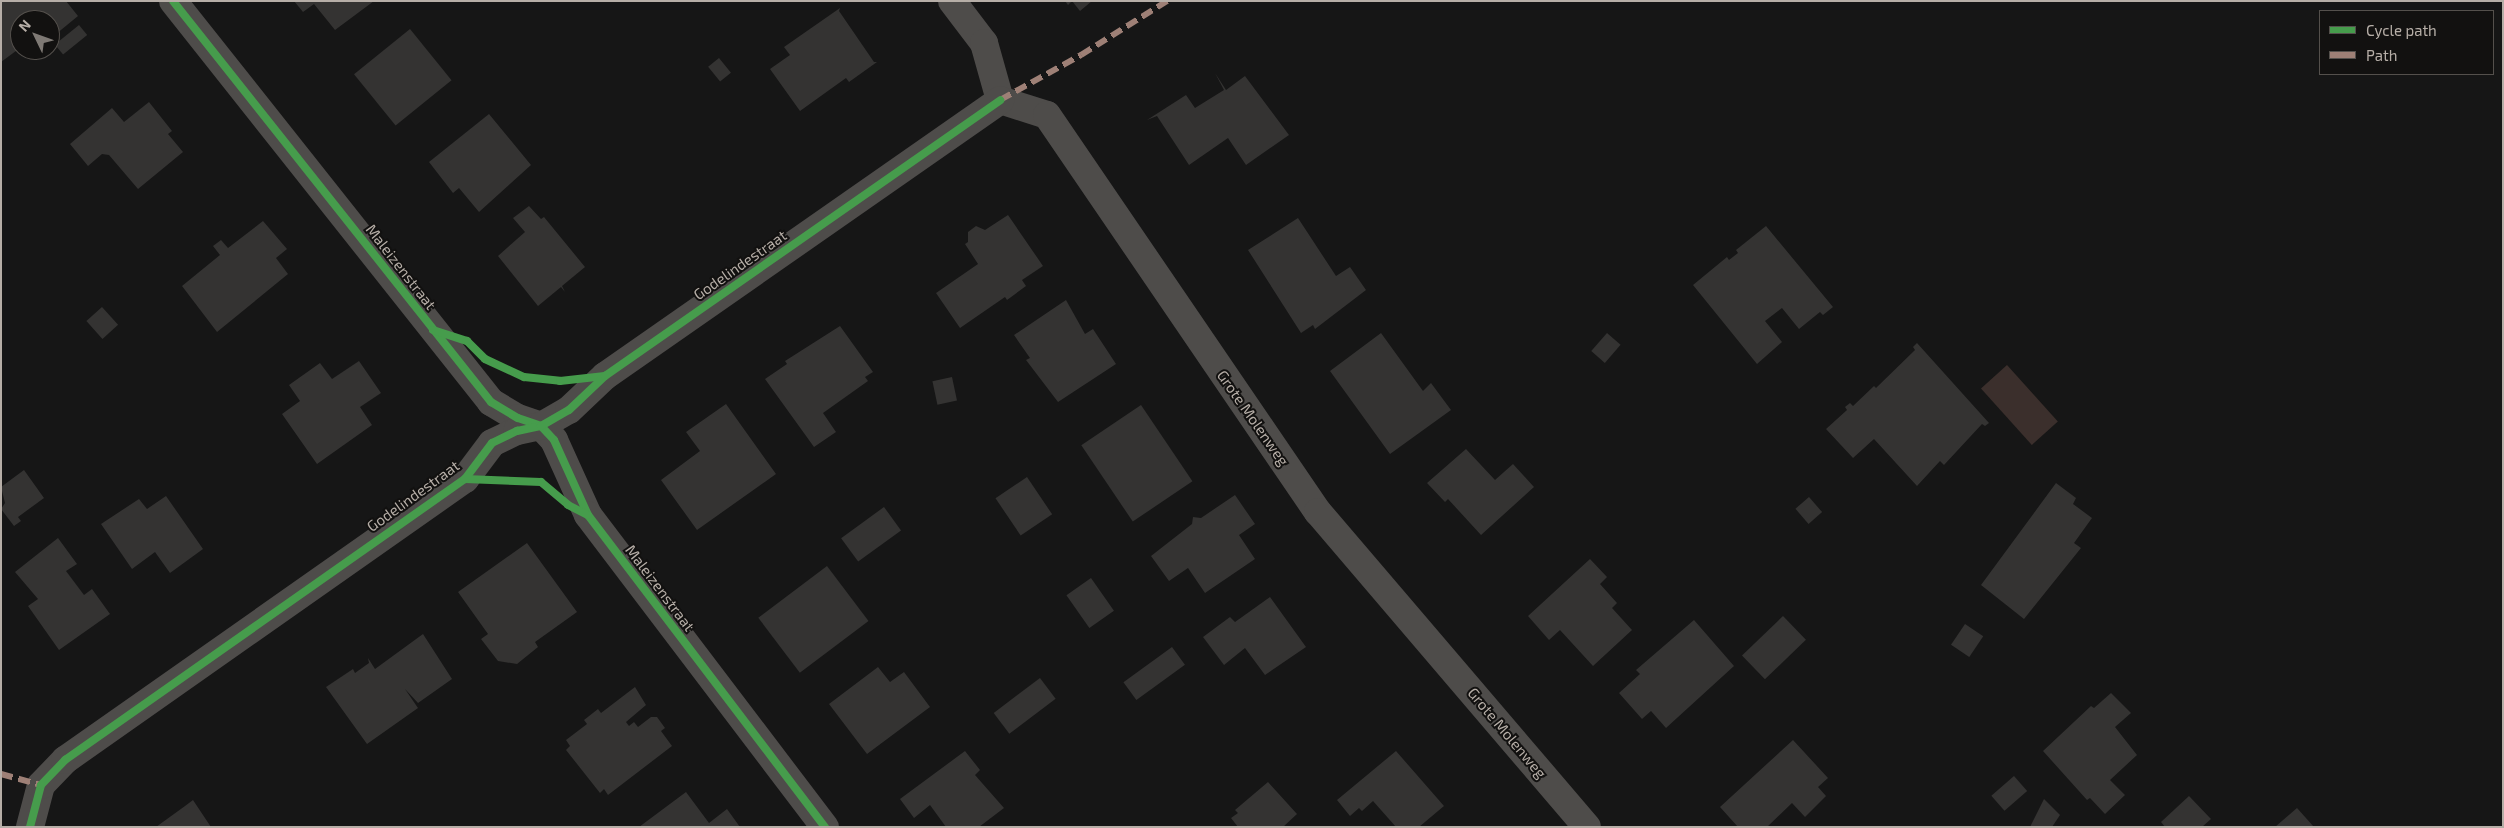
<!DOCTYPE html>
<style>
body{margin:0}
#map{position:relative;width:2504px;height:828px;overflow:hidden;background:#161616;font-family:"Exo 2",sans-serif}
div>[style]{position:absolute}
[style*='--x']{left:calc(var(--x)*1px);top:calc(var(--y)*1px);width:calc(var(--w)*1px);rotate:calc(var(--a)*1deg)}
.water>*{inset:0;background:#3b2f2c;transform-origin:0 0}
.building>*{inset:0;background:#343332;transform-origin:0 0}
.minor>*{height:28px;margin:-14px;padding:0 14px;transform-origin:14px;border-radius:14px;background:#4e4c4a}
.quiet>*{height:6px;margin-top:-3px;transform-origin:0;background:repeating-linear-gradient(90deg,#9e8076 0 12px,transparent 0 18px)}
.cycleway>*{height:8px;margin:-4px;padding:0 4px;transform-origin:4px;border-radius:4px;background:#469c4c}
span{translate:-50% -50%;white-space:nowrap;text-align:center;line-height:1.15;-webkit-text-stroke:4px #121110;paint-order:stroke}
.street-label{font-size:15px;color:#b6aea7}
.frame{position:absolute;inset:0;border:2px solid #b6aea7;pointer-events:none}
.legend{position:absolute;left:2319px;top:10px;width:175px;height:65px;box-sizing:border-box;background:#121110;border:1px solid #54504c;margin:0;padding:6px 9px;list-style:none;font-size:15px;color:#b6aea7}
.legend li{display:flex;align-items:center;gap:10px;height:25px}
.legend b{width:25px;border:1px solid #54504c}
.north{position:absolute;left:10px;top:10px;width:50px;height:50px;box-sizing:border-box;background:#121110;border:1px solid #54504c;border-radius:50%;rotate:312deg;font-size:14px;font-weight:700;line-height:20px;text-align:center;color:#b6aea7}
.north::after{content:'';display:block;margin:auto;width:18px;height:22px;background:#7e7974;clip-path:polygon(50% 0,100% 100%,50% 72%,0 100%)}
</style>
<div id="map">
<div class="water">
<div style="left:2007px;top:365px;width:76px;height:35px;rotate:48deg"></div>
</div>
<div class="building">
<div style="clip-path:polygon(1px 1px,66px 1px,78px 16px,50px 39px,50px 20px,20px 20px,20px 48px,1px 62px)"></div>
<div style="clip-path:polygon(294px 1px,374px 1px,335px 30px,314px 4px,303px 12px)"></div>
<div style="clip-path:polygon(1065px 1px,1092px 1px,1080px 11px,1072px 1px,1068px 5px)"></div>
<div style="clip-path:polygon(840px 8px,839px 11px,874px 62px,877px 62px,849px 82px,846px 78px,800px 111px,770px 69px,790px 55px,784px 47px)"></div>
<div style="left:79px;top:25px;width:13px;height:31px;rotate:51deg"></div>
<div style="left:410px;top:29px;width:66px;height:72px;rotate:51deg"></div>
<div style="left:719px;top:58px;width:19px;height:14px;rotate:51deg"></div>
<div style="clip-path:polygon(1215px 73px,1226px 90px,1245px 76px,1289px 135px,1246px 165px,1228px 138px,1189px 165px,1157px 116px,1147px 120px,1186px 95px,1195px 108px,1224px 90px)"></div>
<div style="clip-path:polygon(149px 102px,172px 131px,168px 134px,183px 152px,138px 189px,109px 155px,102px 154px,88px 166px,70px 144px,112px 108px,124px 122px)"></div>
<div style="clip-path:polygon(489px 114px,531px 165px,479px 212px,459px 188px,453px 193px,429px 162px)"></div>
<div style="clip-path:polygon(529px 206px,541px 219px,544px 217px,585px 267px,562px 286px,565px 292px,561px 287px,538px 306px,498px 256px,525px 232px,513px 218px)"></div>
<div style="clip-path:polygon(1008px 215px,1043px 266px,1022px 280px,1026px 286px,1007px 300px,1005px 297px,960px 328px,936px 293px,978px 264px,965px 244px,968px 242px,968px 232px,976px 226px,985px 230px)"></div>
<div style="clip-path:polygon(1298px 218px,1336px 276px,1350px 267px,1366px 290px,1315px 329px,1313px 325px,1301px 333px,1248px 250px)"></div>
<div style="clip-path:polygon(263px 221px,287px 249px,276px 258px,288px 274px,217px 332px,182px 286px,220px 255px,213px 246px,221px 240px,228px 248px)"></div>
<div style="clip-path:polygon(1766px 226px,1833px 307px,1823px 315px,1820px 312px,1799px 329px,1782px 308px,1765px 321px,1782px 342px,1757px 364px,1693px 285px,1727px 257px,1729px 260px,1738px 253px,1736px 250px)"></div>
<div style="clip-path:polygon(1066px 300px,1085px 334px,1093px 329px,1116px 364px,1058px 402px,1026px 360px,1030px 358px,1014px 335px)"></div>
<div style="left:102px;top:307px;width:24px;height:21px;rotate:48deg"></div>
<div style="clip-path:polygon(840px 326px,873px 372px,865px 377px,868px 381px,823px 413px,836px 432px,814px 447px,765px 379px,787px 364px,785px 361px)"></div>
<div style="clip-path:polygon(1381px 333px,1423px 391px,1431px 383px,1451px 410px,1390px 454px,1330px 371px)"></div>
<div style="left:1607px;top:333px;width:18px;height:24px;rotate:41deg"></div>
<div style="clip-path:polygon(1917px 343px,1989px 423px,1985px 426px,1982px 424px,1944px 465px,1940px 461px,1917px 486px,1874px 439px,1853px 458px,1826px 429px,1847px 410px,1845px 407px,1850px 403px,1853px 406px,1874px 386px,1876px 388px,1915px 350px,1913px 347px)"></div>
<div style="clip-path:polygon(359px 361px,381px 393px,360px 407px,372px 425px,317px 464px,282px 414px,300px 401px,289px 385px,320px 363px,332px 379px)"></div>
<div style="left:952px;top:377px;width:24px;height:20px;rotate:78deg"></div>
<div style="clip-path:polygon(726px 404px,776px 474px,697px 530px,661px 480px,700px 451px,686px 432px)"></div>
<div style="left:1141px;top:405px;width:92px;height:72px;rotate:56deg"></div>
<div style="clip-path:polygon(1466px 449px,1495px 480px,1513px 464px,1534px 487px,1481px 535px,1448px 499px,1445px 502px,1427px 483px)"></div>
<div style="clip-path:polygon(24px 470px,44px 498px,18px 517px,21px 521px,14px 526px,1px 509px,5px 503px,1px 487px)"></div>
<div style="left:1027px;top:477px;width:45px;height:38px;rotate:56deg"></div>
<div style="clip-path:polygon(2056px 483px,2076px 498px,2073px 504px,2092px 518px,2074px 543px,2081px 548px,2024px 619px,1981px 585px)"></div>
<div style="clip-path:polygon(1235px 495px,1255px 524px,1239px 535px,1255px 559px,1205px 593px,1188px 568px,1169px 581px,1151px 556px,1192px 524px,1193px 517px,1201px 518px)"></div>
<div style="clip-path:polygon(166px 496px,203px 549px,170px 573px,155px 552px,132px 569px,101px 524px,139px 499px,147px 509px)"></div>
<div style="left:1809px;top:497px;width:20px;height:18px;rotate:49deg"></div>
<div style="left:884px;top:507px;width:29px;height:53px;rotate:54deg"></div>
<div style="clip-path:polygon(58px 538px,77px 564px,66px 571px,84px 595px,92px 589px,110px 614px,59px 650px,28px 606px,38px 599px,15px 572px)"></div>
<div style="clip-path:polygon(527px 543px,577px 612px,535px 642px,538px 647px,517px 664px,498px 661px,481px 639px,488px 634px,458px 592px)"></div>
<div style="clip-path:polygon(1590px 559px,1607px 577px,1600px 584px,1617px 603px,1612px 608px,1632px 630px,1593px 666px,1560px 630px,1549px 640px,1528px 616px)"></div>
<div style="left:827px;top:566px;width:69px;height:86px;rotate:53deg"></div>
<div style="left:1091px;top:578px;width:40px;height:30px;rotate:55deg"></div>
<div style="clip-path:polygon(1270px 597px,1306px 647px,1265px 675px,1245px 648px,1224px 665px,1203px 637px,1230px 617px,1235px 622px)"></div>
<div style="left:1783px;top:616px;width:33px;height:57px;rotate:46deg"></div>
<div style="clip-path:polygon(1694px 620px,1734px 666px,1666px 728px,1651px 711px,1642px 719px,1619px 693px,1640px 674px,1636px 670px)"></div>
<div style="left:1965px;top:624px;width:22px;height:25px;rotate:34deg"></div>
<div style="clip-path:polygon(423px 634px,452px 679px,418px 703px,405px 689px,418px 708px,367px 744px,326px 687px,353px 669px,355px 673px,369px 663px,368px 658px,375px 669px)"></div>
<div style="left:1172px;top:647px;width:22px;height:60px;rotate:54deg"></div>
<div style="clip-path:polygon(878px 667px,890px 682px,904px 672px,930px 707px,867px 754px,829px 704px)"></div>
<div style="left:1040px;top:678px;width:26px;height:58px;rotate:53deg"></div>
<div style="clip-path:polygon(635px 687px,646px 705px,626px 722px,629px 726px,634px 722px,638px 727px,651px 717px,657px 717px,665px 728px,661px 731px,672px 746px,608px 795px,604px 789px,600px 793px,566px 750px,570px 746px,566px 740px,587px 724px,584px 720px,598px 709px,601px 713px)"></div>
<div style="clip-path:polygon(2111px 693px,2131px 713px,2115px 727px,2137px 755px,2110px 780px,2125px 795px,2105px 814px,2090px 798px,2087px 800px,2043px 751px,2091px 706px,2094px 708px)"></div>
<div style="clip-path:polygon(1793px 740px,1828px 778px,1818px 787px,1826px 796px,1805px 817px,1792px 803px,1767px 827px,1738px 827px,1720px 807px)"></div>
<div style="clip-path:polygon(965px 751px,980px 770px,975px 775px,1004px 808px,979px 827px,946px 827px,930px 805px,914px 818px,900px 799px)"></div>
<div style="clip-path:polygon(1396px 751px,1444px 806px,1419px 827px,1396px 827px,1373px 801px,1362px 811px,1359px 808px,1350px 816px,1337px 800px)"></div>
<div style="left:2014px;top:776px;width:20px;height:30px;rotate:49deg"></div>
<div style="clip-path:polygon(1268px 782px,1297px 814px,1283px 827px,1238px 827px,1231px 818px,1238px 813px,1235px 810px)"></div>
<div style="clip-path:polygon(686px 792px,709px 823px,727px 809px,740px 827px,639px 827px)"></div>
<div style="clip-path:polygon(2189px 796px,2211px 819px,2202px 827px,2165px 827px,2161px 822px)"></div>
<div style="clip-path:polygon(2044px 799px,2060px 815px,2052px 827px,2030px 827px)"></div>
<div style="clip-path:polygon(193px 800px,211px 827px,156px 827px,185px 806px)"></div>
<div style="clip-path:polygon(2297px 808px,2314px 827px,2275px 827px)"></div>
</div>
<div class="minor">
<div style="--x:173;--y:1;--w:512;--a:51.58"></div>
<div style="--x:491;--y:402;--w:31;--a:31"></div>
<div style="--x:518;--y:418;--w:24;--a:19"></div>
<div style="--x:541;--y:426;--w:19;--a:47"></div>
<div style="--x:554;--y:440;--w:82;--a:65.6"></div>
<div style="--x:588;--y:515;--w:392;--a:52.8"></div>
<div style="--x:952;--y:1;--w:53;--a:52.7"></div>
<div style="--x:984;--y:43;--w:59;--a:74.3"></div>
<div style="--x:1000;--y:100;--w:49;--a:17.7"></div>
<div style="--x:1047;--y:115;--w:481;--a:55.7"></div>
<div style="--x:1318;--y:512;--w:414;--a:49.5"></div>
<div style="--x:30;--y:827;--w:43;--a:-75.3"></div>
<div style="--x:41;--y:785;--w:35;--a:-46"></div>
<div style="--x:65;--y:760;--w:489;--a:-35.1"></div>
<div style="--x:465;--y:479;--w:45;--a:-53.1"></div>
<div style="--x:492;--y:443;--w:28;--a:-26"></div>
<div style="--x:517;--y:431;--w:25;--a:-12"></div>
<div style="--x:541;--y:426;--w:32;--a:-30"></div>
<div style="--x:569;--y:410;--w:50;--a:-43.4"></div>
<div style="--x:605;--y:376;--w:482;--a:-34.9"></div>
</div>
<div class="quiet">
<div style="--x:1000;--y:100;--w:93;--a:-29.1"></div>
<div style="--x:1081;--y:55;--w:102;--a:-32.1"></div>
<div style="--x:1;--y:774;--w:41;--a:15.4"></div>
</div>
<div class="cycleway">
<div style="--x:173;--y:1;--w:512;--a:51.58"></div>
<div style="--x:491;--y:402;--w:31;--a:31"></div>
<div style="--x:518;--y:418;--w:24;--a:19"></div>
<div style="--x:541;--y:426;--w:19;--a:47"></div>
<div style="--x:554;--y:440;--w:82;--a:65.6"></div>
<div style="--x:588;--y:515;--w:392;--a:52.8"></div>
<div style="--x:433;--y:330;--w:36;--a:18"></div>
<div style="--x:467;--y:341;--w:25;--a:45"></div>
<div style="--x:485;--y:359;--w:43;--a:24.8"></div>
<div style="--x:524;--y:377;--w:36;--a:6"></div>
<div style="--x:560;--y:381;--w:45;--a:-6.3"></div>
<div style="--x:465;--y:479;--w:76;--a:2.3"></div>
<div style="--x:541;--y:482;--w:35;--a:40"></div>
<div style="--x:568;--y:505;--w:22;--a:27"></div>
<div style="--x:30;--y:827;--w:43;--a:-75.3"></div>
<div style="--x:41;--y:785;--w:35;--a:-46"></div>
<div style="--x:65;--y:760;--w:489;--a:-35.1"></div>
<div style="--x:465;--y:479;--w:45;--a:-53.1"></div>
<div style="--x:492;--y:443;--w:28;--a:-26"></div>
<div style="--x:517;--y:431;--w:25;--a:-12"></div>
<div style="--x:541;--y:426;--w:32;--a:-30"></div>
<div style="--x:569;--y:410;--w:50;--a:-43.4"></div>
<div style="--x:605;--y:376;--w:482;--a:-34.9"></div>
</div>
<div class="street-label">
<span style="left:740px;top:265px;rotate:-35deg">Godelindestraat</span>
<span style="left:401px;top:267px;rotate:52deg">Maleizenstraat</span>
<span style="left:1253px;top:418px;rotate:55deg">Grote Molenweg</span>
<span style="left:413px;top:496px;rotate:-36deg">Godelindestraat</span>
<span style="left:660px;top:588px;rotate:53deg">Maleizenstraat</span>
<span style="left:1507px;top:733px;rotate:50deg">Grote Molenweg</span>
</div>
<div class="frame"></div>
<ul class="legend">
<li><b style="height:6px;background:#469c4c"></b>Cycle path</li>
<li><b style="height:6px;background:#9e8076"></b>Path</li>
</ul>
<div class="north">N</div>
</div>
